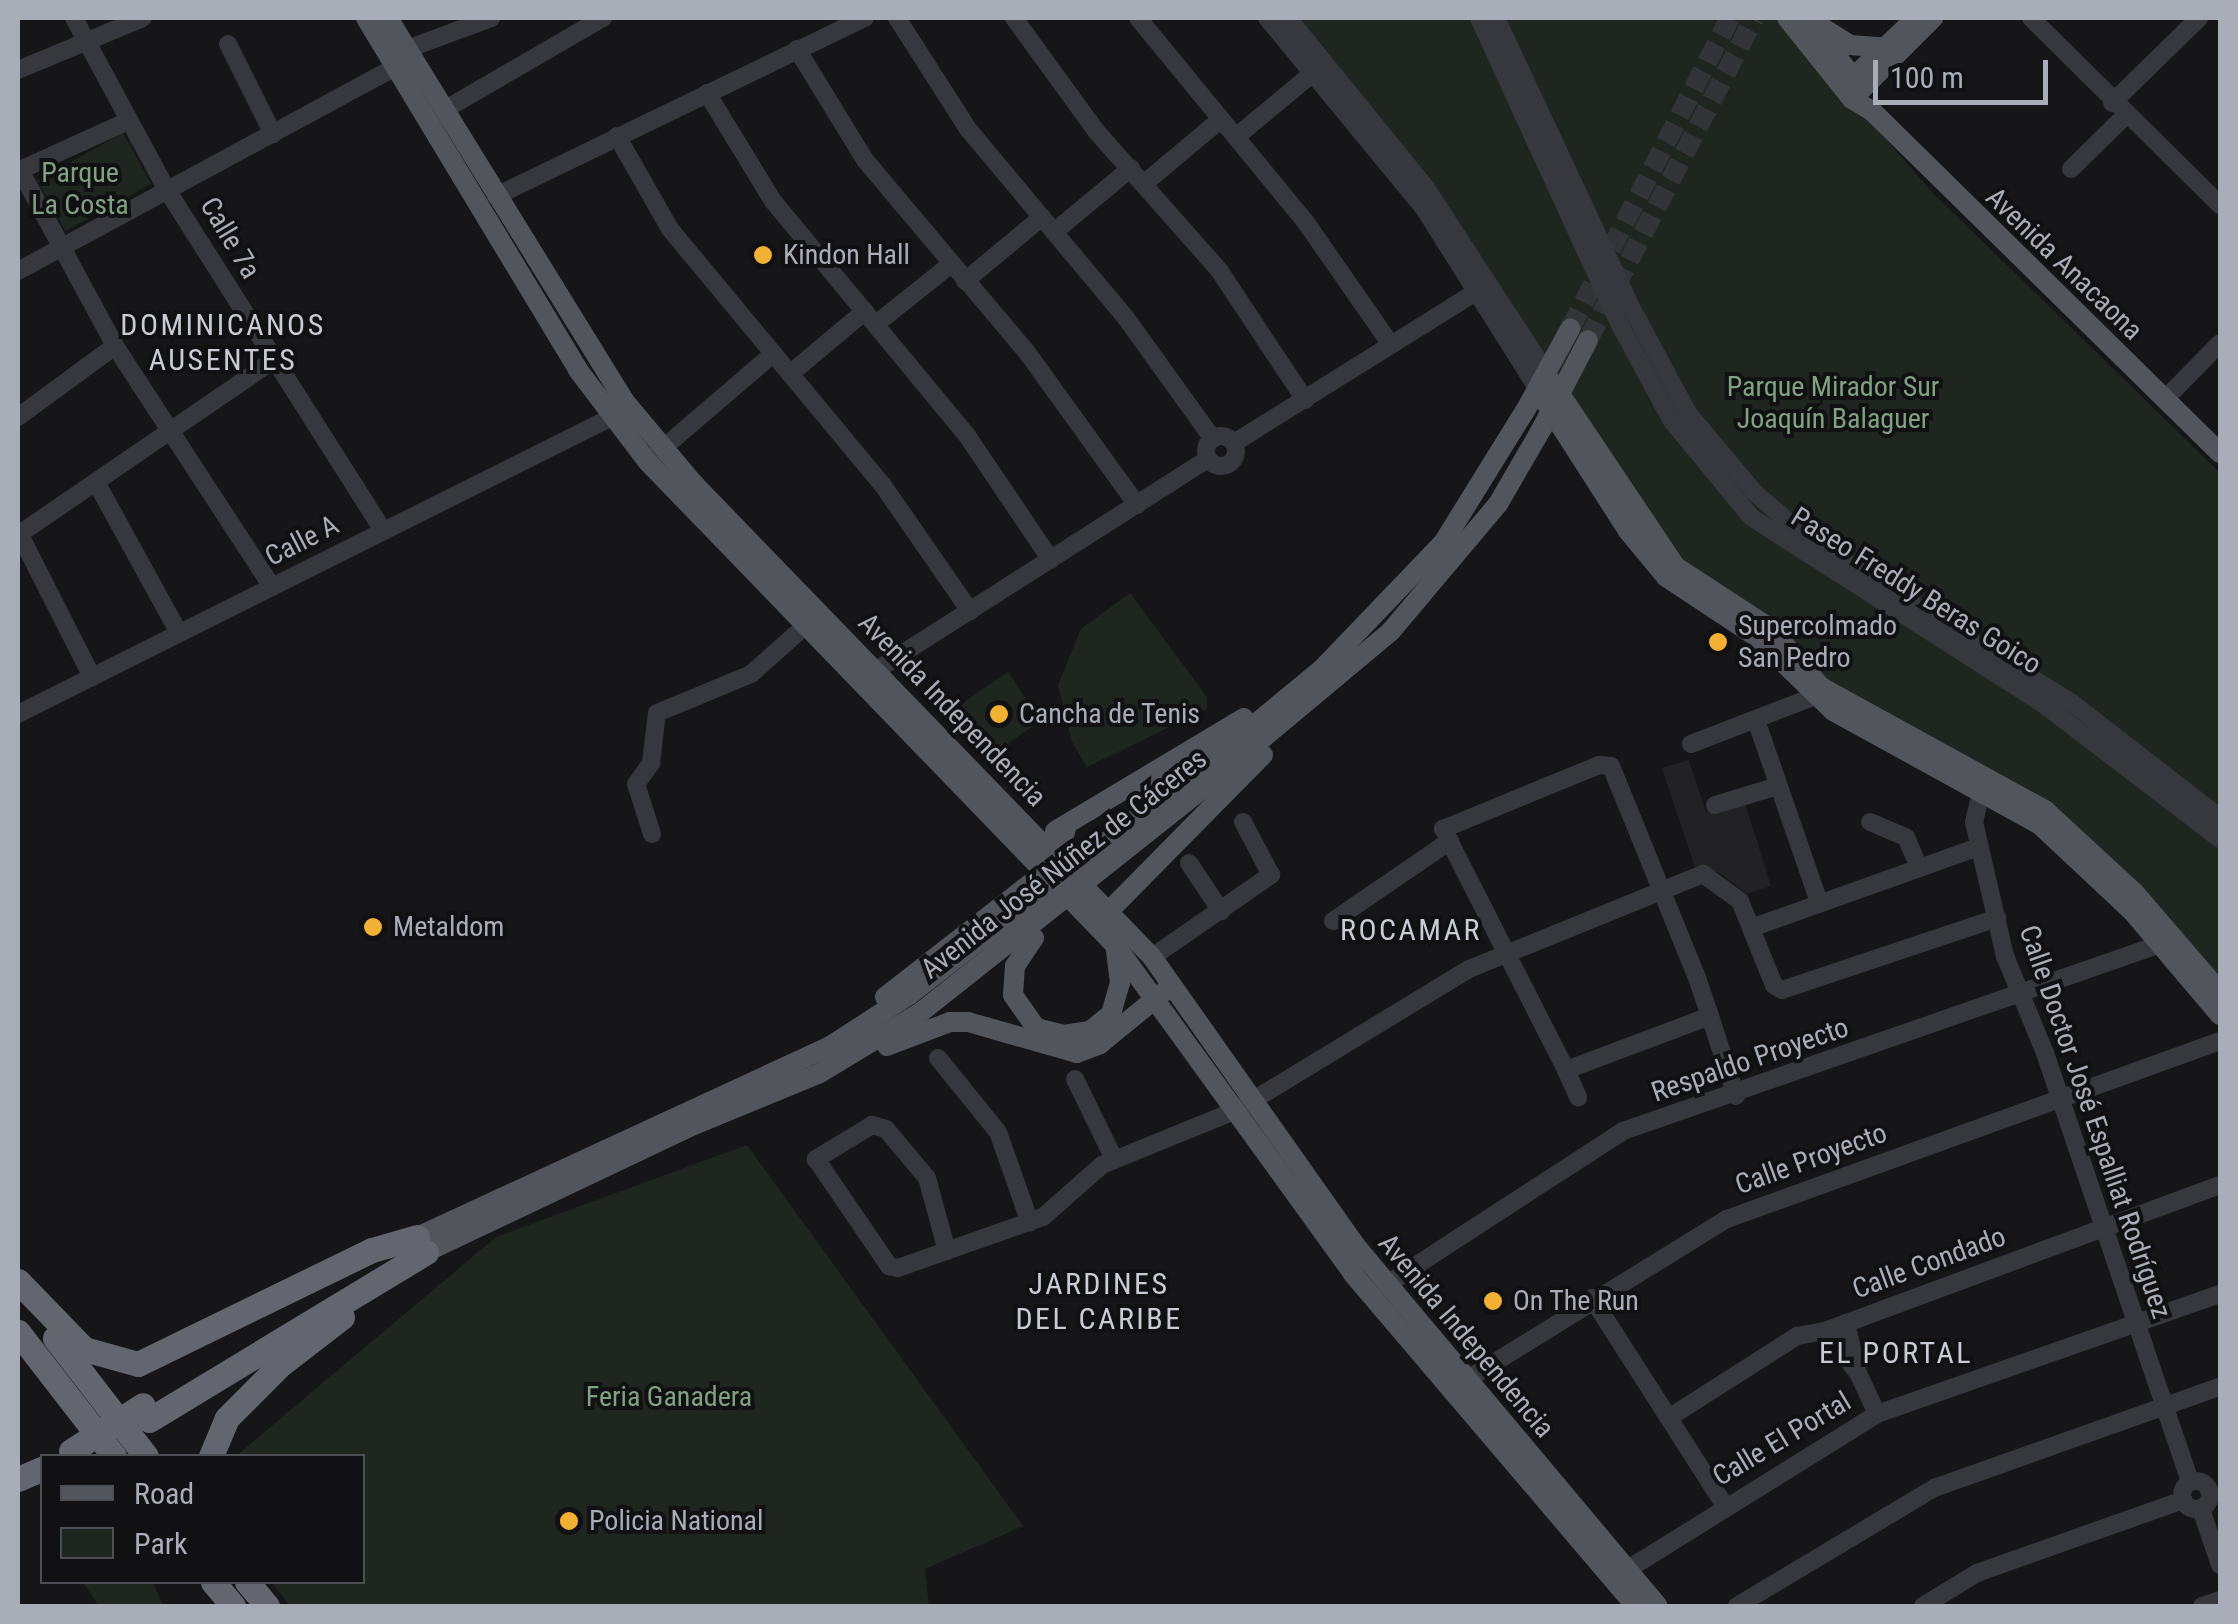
<!DOCTYPE html>
<meta charset="utf-8">
<style>
body{margin:0}
#map{position:relative;width:2238px;height:1624px;overflow:hidden;background:#161618;font-family:"Roboto Condensed",sans-serif}
div>[style]{position:absolute}
[style*='--x']{left:calc(var(--x)*1px);top:calc(var(--y)*1px);width:calc(var(--w)*1px);rotate:calc(var(--a)*1deg)}
.built>*{inset:0;background:#222225}
.green>*{inset:0;background:#1e261f;transform-origin:0 0}
.major-tunnel>*{height:20px;margin-top:-10px;transform-origin:0;background:repeating-linear-gradient(90deg,#333438 0 20px,transparent 0 30px)}
.minor>*{height:18px;margin:-9px;padding:0 9px;transform-origin:9px;border-radius:9px;background:#37383d}
.minor>.ring{margin:-9px;padding:0;box-sizing:content-box;background:none;border:18px solid #37383d;border-radius:50%}
.major>*{height:20px;margin:-10px;padding:0 10px;transform-origin:10px;border-radius:10px;background:#53555c}
.highway>*{height:25px;margin:-12.5px;padding:0 12.5px;transform-origin:12.5px;border-radius:12.5px;background:#63666e}
.minor-bridge>*{height:18px;margin:-9px;padding:0 9px;transform-origin:9px;border-radius:9px;background:#37383d}
.major-bridge>*{height:20px;margin:-10px;padding:0 10px;transform-origin:10px;border-radius:10px;background:#53555c}
.highway-bridge>*{height:25px;margin:-12.5px;padding:0 12.5px;transform-origin:12.5px;border-radius:12.5px;background:#63666e}
.dots>*{width:28px;height:28px;translate:-50% -50%;box-sizing:border-box;border:5px solid #111113;border-radius:50%}
span{translate:-50% -50%;white-space:nowrap;text-align:center;line-height:1.15;-webkit-text-stroke:8px #111113;paint-order:stroke}
.park-label{font-size:28px;color:#7fa381}
.street-label{font-size:28px;color:#a8adb8}
.poi-label{font-size:28px;color:#a8adb8}
.left{translate:0 -50%;text-align:left}
.neighbourhood-label{font-size:30px;color:#c9ccd4;letter-spacing:2.5px}
.frame{position:absolute;inset:0;border:20px solid #a8adb8;pointer-events:none}
.legend{position:absolute;left:40px;top:1454px;width:325px;height:130px;box-sizing:border-box;background:#111113;border:2px solid #4d4f55;margin:0;padding:12px 18px;list-style:none;font-size:30px;color:#a8adb8}
.legend li{display:flex;align-items:center;gap:20px;height:50px}
.legend b{width:50px;border:2px solid #4d4f55}
.scale{position:absolute;left:1873px;top:60px;width:175px;height:45px;box-sizing:border-box;border:5px solid #a8adb8;border-top:0;padding-left:12px;font-size:30px;line-height:35px;white-space:nowrap;color:#a8adb8;-webkit-text-stroke:8px #111113;paint-order:stroke}
</style>
<div id="map">
<div class="built">
<div style="clip-path:polygon(1689px 760px,1706px 812px,1744px 800px,1771px 886px,1747px 894px,1720px 873px,1695px 868px,1662px 768px)"></div>
</div>
<div class="green">
<div style="clip-path:polygon(1293px 18px,1780px 18px,1933px 193px,2220px 473px,2220px 984px,2170px 923px,1835px 688px,1692px 574px)"></div>
<div style="left:123px;top:133px;width:58px;height:98px;rotate:61deg"></div>
<div style="clip-path:polygon(1130px 593px,1207px 697px,1207px 709px,1087px 767px,1072px 742px,1058px 685px,1081px 629px)"></div>
<div style="left:1008px;top:672px;width:59px;height:62px;rotate:56deg"></div>
<div style="clip-path:polygon(747px 1145px,1023px 1526px,925px 1569px,929px 1606px,290px 1606px,271px 1582px,362px 1582px,362px 1456px,236px 1456px,496px 1237px)"></div>
<div style="clip-path:polygon(83px 1582px,153px 1582px,163px 1606px,99px 1606px)"></div>
</div>
<div class="major-tunnel">
<div style="--x:1570;--y:329;--w:350;--a:-62.8"></div>
<div style="--x:1588;--y:340;--w:362;--a:-62.7"></div>
</div>
<div class="minor">
<div style="--x:74;--y:18;--w:196;--a:61.6"></div>
<div style="--x:167;--y:190;--w:404;--a:57.6"></div>
<div style="--x:897;--y:18;--w:132;--a:57.4"></div>
<div style="--x:968;--y:129;--w:246;--a:50.1"></div>
<div style="--x:1126;--y:318;--w:149;--a:54.3"></div>
<div style="--x:1014;--y:18;--w:140;--a:54"></div>
<div style="--x:1096;--y:131;--w:186;--a:48.5"></div>
<div style="--x:1219;--y:270;--w:156;--a:56.5"></div>
<div style="--x:1138;--y:18;--w:266;--a:50.6"></div>
<div style="--x:1307;--y:224;--w:147;--a:55.2"></div>
<div style="--x:1267;--y:18;--w:249;--a:50.5"></div>
<div style="--x:1425;--y:210;--w:220;--a:57.8"></div>
<div style="--x:1288;--y:18;--w:219;--a:50.9"></div>
<div style="--x:1426;--y:188;--w:230;--a:56.9"></div>
<div style="--x:1479;--y:18;--w:262;--a:65.4"></div>
<div style="--x:1496;--y:18;--w:238;--a:64.9"></div>
<div style="--x:2031;--y:18;--w:266;--a:44.7"></div>
<div style="--x:228;--y:44;--w:101;--a:63.4"></div>
<div style="--x:797;--y:49;--w:130;--a:58.5"></div>
<div style="--x:865;--y:160;--w:250;--a:49.9"></div>
<div style="--x:1026;--y:351;--w:190;--a:54.2"></div>
<div style="--x:18;--y:70;--w:135;--a:-22.6"></div>
<div style="--x:707;--y:93;--w:127;--a:58.6"></div>
<div style="--x:773;--y:201;--w:306;--a:50.4"></div>
<div style="--x:968;--y:437;--w:148;--a:56"></div>
<div style="--x:2112;--y:103;--w:122;--a:-44.3"></div>
<div style="--x:444;--y:110;--w:184;--a:-30.1"></div>
<div style="--x:617;--y:136;--w:107;--a:60.3"></div>
<div style="--x:670;--y:229;--w:332;--a:50.3"></div>
<div style="--x:882;--y:484;--w:155;--a:55.3"></div>
<div style="--x:1236;--y:137;--w:109;--a:-39.8"></div>
<div style="--x:2071;--y:169;--w:76;--a:-44.5"></div>
<div style="--x:20;--y:170;--w:200;--a:61.6"></div>
<div style="--x:115;--y:346;--w:288;--a:56.9"></div>
<div style="--x:18;--y:171;--w:121;--a:-24.4"></div>
<div style="--x:1146;--y:182;--w:98;--a:-40"></div>
<div style="--x:496;--y:196;--w:410;--a:-25.8"></div>
<div style="--x:1054;--y:232;--w:100;--a:-39.7"></div>
<div style="--x:18;--y:271;--w:430;--a:-28.4"></div>
<div style="--x:396;--y:67;--w:31;--a:-45"></div>
<div style="--x:418;--y:45;--w:78;--a:-20.3"></div>
<div style="--x:965;--y:281;--w:100;--a:-39.7"></div>
<div style="--x:1631;--y:307;--w:120;--a:61.7"></div>
<div style="--x:1688;--y:413;--w:103;--a:50.1"></div>
<div style="--x:1754;--y:492;--w:70;--a:41"></div>
<div style="--x:1807;--y:538;--w:312;--a:31.9"></div>
<div style="--x:2072;--y:703;--w:187;--a:37.8"></div>
<div style="--x:876;--y:324;--w:95;--a:-38.6"></div>
<div style="--x:1620;--y:325;--w:109;--a:61.6"></div>
<div style="--x:1672;--y:421;--w:124;--a:50.5"></div>
<div style="--x:1751;--y:517;--w:350;--a:32.6"></div>
<div style="--x:2046;--y:706;--w:219;--a:37.4"></div>
<div style="--x:790;--y:374;--w:98;--a:-40"></div>
<div style="--x:2165;--y:399;--w:78;--a:-45.5"></div>
<div style="--x:18;--y:417;--w:120;--a:-36.2"></div>
<div class="ring" style="left:1206px;top:436px;width:12px;height:12px"></div>
<div style="--x:1234;--y:443;--w:300;--a:-32"></div>
<div style="--x:655;--y:455;--w:155;--a:-40.6"></div>
<div style="--x:96;--y:482;--w:172;--a:61.2"></div>
<div style="--x:18;--y:531;--w:164;--a:63.1"></div>
<div style="--x:18;--y:535;--w:308;--a:-34.4"></div>
<div style="--x:864;--y:678;--w:408;--a:-32.5"></div>
<div style="--x:18;--y:714;--w:664;--a:-26.57"></div>
<div style="--x:1756;--y:720;--w:193;--a:70.9"></div>
<div style="--x:1691;--y:744;--w:131;--a:-21.1"></div>
<div style="--x:1984;--y:780;--w:43;--a:103.4"></div>
<div style="--x:1974;--y:822;--w:138;--a:77"></div>
<div style="--x:2005;--y:956;--w:105;--a:67.6"></div>
<div style="--x:2045;--y:1053;--w:453;--a:71.3"></div>
<div style="--x:1715;--y:805;--w:66;--a:-16.8"></div>
<div style="--x:1870;--y:822;--w:39;--a:23"></div>
<div style="--x:1906;--y:837;--w:34;--a:67"></div>
<div style="--x:652;--y:834;--w:52;--a:-107.7"></div>
<div style="--x:636;--y:784;--w:26;--a:-54"></div>
<div style="--x:651;--y:763;--w:50;--a:-83.2"></div>
<div style="--x:657;--y:713;--w:102;--a:-22.5"></div>
<div style="--x:751;--y:674;--w:71;--a:-41.6"></div>
<div style="--x:1189;--y:863;--w:58;--a:56.3"></div>
<div style="--x:1333;--y:921;--w:142;--a:-34.4"></div>
<div style="--x:1754;--y:927;--w:239;--a:-19.6"></div>
<div style="--x:1152;--y:957;--w:145;--a:-34.6"></div>
<div style="--x:1271;--y:875;--w:60;--a:-117.8"></div>
<div style="--x:1710;--y:1016;--w:154;--a:159.4"></div>
<div style="--x:1566;--y:1070;--w:271;--a:-117"></div>
<div style="--x:1443;--y:829;--w:169;--a:-22.3"></div>
<div style="--x:1599;--y:765;--w:12;--a:5"></div>
<div style="--x:1611;--y:766;--w:226;--a:67.9"></div>
<div style="--x:1696;--y:975;--w:43;--a:71.1"></div>
<div style="--x:1710;--y:1016;--w:84;--a:72"></div>
<div style="--x:938;--y:1058;--w:95;--a:51"></div>
<div style="--x:998;--y:1132;--w:96;--a:70.6"></div>
<div style="--x:1566;--y:1070;--w:30;--a:66"></div>
<div style="--x:1075;--y:1079;--w:89;--a:64"></div>
<div style="--x:947;--y:1251;--w:76;--a:-105.3"></div>
<div style="--x:927;--y:1178;--w:64;--a:-129.9"></div>
<div style="--x:886;--y:1129;--w:15;--a:-164"></div>
<div style="--x:872;--y:1125;--w:66;--a:148.7"></div>
<div style="--x:816;--y:1159;--w:130;--a:55.7"></div>
<div style="--x:889;--y:1266;--w:9;--a:13"></div>
<div style="--x:898;--y:1268;--w:154;--a:-19.4"></div>
<div style="--x:1043;--y:1217;--w:79;--a:-41.4"></div>
<div style="--x:1102;--y:1165;--w:146;--a:-22.2"></div>
<div style="--x:1237;--y:1110;--w:271;--a:-31.3"></div>
<div style="--x:1469;--y:969;--w:253;--a:-22.1"></div>
<div style="--x:1703;--y:874;--w:46;--a:36.1"></div>
<div style="--x:1740;--y:901;--w:91;--a:68"></div>
<div style="--x:1774;--y:985;--w:9;--a:32"></div>
<div style="--x:1782;--y:990;--w:227;--a:-18.5"></div>
<div style="--x:1386;--y:1285;--w:283;--a:-33"></div>
<div style="--x:1623;--y:1131;--w:570;--a:-19.17"></div>
<div style="--x:1592;--y:1298;--w:247;--a:57.4"></div>
<div style="--x:1846;--y:1323;--w:51;--a:76.5"></div>
<div style="--x:1825;--y:1331;--w:53;--a:51.8"></div>
<div style="--x:1858;--y:1373;--w:45;--a:65.1"></div>
<div style="--x:1458;--y:1385;--w:316;--a:-31.7"></div>
<div style="--x:1727;--y:1219;--w:524;--a:-19.85"></div>
<div style="--x:1670;--y:1417;--w:151;--a:-32.5"></div>
<div style="--x:1797;--y:1336;--w:28;--a:-10"></div>
<div style="--x:1825;--y:1331;--w:421;--a:-20.3"></div>
<div class="ring" style="left:2182px;top:1481px;width:10px;height:10px"></div>
<div style="--x:2201;--y:1509;--w:59;--a:71.3"></div>
<div style="--x:1617;--y:1576;--w:306;--a:-31.9"></div>
<div style="--x:1877;--y:1414;--w:363;--a:-19.3"></div>
<div style="--x:1737;--y:1606;--w:230;--a:-30.9"></div>
<div style="--x:1934;--y:1488;--w:303;--a:-19.5"></div>
<div style="--x:1923;--y:1606;--w:63;--a:-31.4"></div>
<div style="--x:1977;--y:1573;--w:219;--a:-19.5"></div>
<div style="--x:2202;--y:1606;--w:19;--a:-18"></div>
</div>
<div class="major">
<div style="--x:366;--y:18;--w:411;--a:58.9"></div>
<div style="--x:578;--y:370;--w:114;--a:52.8"></div>
<div style="--x:647;--y:461;--w:675;--a:45.96"></div>
<div style="--x:1116;--y:946;--w:405;--a:54.1"></div>
<div style="--x:1353;--y:1274;--w:436;--a:49.6"></div>
<div style="--x:388;--y:18;--w:453;--a:58.3"></div>
<div style="--x:626;--y:403;--w:104;--a:50.1"></div>
<div style="--x:693;--y:483;--w:660;--a:45.92"></div>
<div style="--x:1152;--y:957;--w:352;--a:54.8"></div>
<div style="--x:1355;--y:1245;--w:471;--a:50"></div>
<div style="--x:1787;--y:18;--w:104;--a:51.3"></div>
<div style="--x:1852;--y:99;--w:23;--a:31"></div>
<div style="--x:1872;--y:111;--w:488;--a:44.5"></div>
<div style="--x:1808;--y:18;--w:86;--a:53"></div>
<div style="--x:1823;--y:28;--w:32;--a:32"></div>
<div style="--x:1850;--y:45;--w:40;--a:4.3"></div>
<div style="--x:1845;--y:85;--w:98;--a:-43.3"></div>
<div style="--x:1852;--y:99;--w:115;--a:-45"></div>
<div style="--x:1552;--y:382;--w:223;--a:56.2"></div>
<div style="--x:1676;--y:567;--w:113;--a:33.1"></div>
<div style="--x:1771;--y:629;--w:77;--a:49.2"></div>
<div style="--x:1821;--y:687;--w:256;--a:28.8"></div>
<div style="--x:2045;--y:810;--w:121;--a:42.7"></div>
<div style="--x:2134;--y:892;--w:132;--a:49.3"></div>
<div style="--x:1544;--y:400;--w:156;--a:57.3"></div>
<div style="--x:1628;--y:531;--w:60;--a:50.4"></div>
<div style="--x:1666;--y:577;--w:110;--a:33.5"></div>
<div style="--x:1758;--y:638;--w:105;--a:44.2"></div>
<div style="--x:1833;--y:711;--w:236;--a:28.8"></div>
<div style="--x:2040;--y:825;--w:126;--a:43.1"></div>
<div style="--x:2132;--y:911;--w:136;--a:49.8"></div>
<div style="--x:1197;--y:772;--w:162;--a:-39.5"></div>
<div style="--x:1322;--y:669;--w:175;--a:-46.2"></div>
<div style="--x:1443;--y:543;--w:155;--a:-58.2"></div>
<div style="--x:1207;--y:785;--w:240;--a:-39.9"></div>
<div style="--x:1391;--y:631;--w:166;--a:-49.9"></div>
<div style="--x:1498;--y:504;--w:88;--a:-59.9"></div>
<div style="--x:1055;--y:831;--w:220;--a:-30.9"></div>
<div style="--x:1110;--y:910;--w:218;--a:-45.4"></div>
<div style="--x:1034;--y:938;--w:34;--a:124"></div>
<div style="--x:1015;--y:966;--w:29;--a:94"></div>
<div style="--x:1013;--y:995;--w:40;--a:55.1"></div>
<div style="--x:1036;--y:1028;--w:29;--a:14"></div>
<div style="--x:1064;--y:1035;--w:26;--a:-9"></div>
<div style="--x:1090;--y:1031;--w:27;--a:-39"></div>
<div style="--x:1111;--y:1014;--w:32;--a:-74"></div>
<div style="--x:1120;--y:983;--w:35;--a:-97"></div>
<div style="--x:885;--y:997;--w:203;--a:-38"></div>
<div style="--x:1045;--y:872;--w:17;--a:-45"></div>
<div style="--x:1057;--y:860;--w:32;--a:-74"></div>
<div style="--x:887;--y:1046;--w:67;--a:-20.9"></div>
<div style="--x:950;--y:1022;--w:18;--a:0"></div>
<div style="--x:968;--y:1022;--w:113;--a:15.9"></div>
<div style="--x:1077;--y:1053;--w:25;--a:-21"></div>
<div style="--x:1100;--y:1044;--w:85;--a:-39.3"></div>
<div style="--x:417;--y:1237;--w:457;--a:-24.8"></div>
<div style="--x:832;--y:1045;--w:92;--a:-33"></div>
<div style="--x:426;--y:1252;--w:297;--a:-25.4"></div>
<div style="--x:694;--y:1125;--w:136;--a:-22.4"></div>
<div style="--x:820;--y:1073;--w:118;--a:-31.1"></div>
</div>
<div class="highway">
<div style="--x:18;--y:1281;--w:95;--a:45.9"></div>
<div style="--x:84;--y:1349;--w:56;--a:15.5"></div>
<div style="--x:138;--y:1364;--w:260;--a:-26"></div>
<div style="--x:372;--y:1250;--w:47;--a:-16.1"></div>
<div style="--x:18;--y:1332;--w:157;--a:52.3"></div>
<div style="--x:55;--y:1338;--w:149;--a:52.4"></div>
<div style="--x:149;--y:1420;--w:324;--a:-31.2"></div>
<div style="--x:211;--y:1456;--w:41;--a:-67.2"></div>
<div style="--x:227;--y:1418;--w:76;--a:-45"></div>
<div style="--x:281;--y:1364;--w:77;--a:-37.6"></div>
<div style="--x:18;--y:1479;--w:26;--a:-23"></div>
<div style="--x:213;--y:1582;--w:31;--a:50"></div>
<div style="--x:247;--y:1582;--w:31;--a:50"></div>
</div>
<div class="minor-bridge">
<div style="--x:1597;--y:234;--w:81;--a:65"></div>
<div style="--x:1588;--y:256;--w:76;--a:65.1"></div>
</div>
<div class="major-bridge">
<div style="--x:1525;--y:411;--w:94;--a:-61.2"></div>
<div style="--x:1542;--y:428;--w:99;--a:-62.4"></div>
<div style="--x:909;--y:995;--w:364;--a:-37.8"></div>
<div style="--x:921;--y:1012;--w:365;--a:-38.4"></div>
</div>
<div class="highway-bridge">
<div style="--x:71;--y:1451;--w:85;--a:-32.6"></div>
</div>
<div class="dots">
<div style="left:763px;top:255px;background:#f2b134"></div>
<div style="left:1718px;top:642px;background:#f2b134"></div>
<div style="left:999px;top:714px;background:#f2b134"></div>
<div style="left:373px;top:927px;background:#f2b134"></div>
<div style="left:1493px;top:1301px;background:#f2b134"></div>
<div style="left:569px;top:1521px;background:#f2b134"></div>
</div>
<div class="park-label">
<span style="left:80px;top:189px">Parque<br>La Costa</span>
<span style="left:1833px;top:403px">Parque Mirador Sur<br>Joaquín Balaguer</span>
<span style="left:669px;top:1397px">Feria Ganadera</span>
</div>
<div class="street-label">
<span style="left:230px;top:238px;rotate:59deg">Calle 7a</span>
<span style="left:2064px;top:264px;rotate:44deg">Avenida Anacaona</span>
<span style="left:302px;top:541px;rotate:-27deg">Calle A</span>
<span style="left:1916px;top:591px;rotate:32deg">Paseo Freddy Beras Goico</span>
<span style="left:952px;top:710px;rotate:46deg">Avenida Independencia</span>
<span style="left:1064px;top:864px;rotate:-38deg">Avenida José Núñez de Cáceres</span>
<span style="left:1750px;top:1060px;rotate:-19deg">Respaldo Proyecto</span>
<span style="left:2095px;top:1122px;rotate:71deg">Calle Doctor José Espalliat Rodríguez</span>
<span style="left:1811px;top:1159px;rotate:-20deg">Calle Proyecto</span>
<span style="left:1929px;top:1263px;rotate:-20deg">Calle Condado</span>
<span style="left:1466px;top:1336px;rotate:50deg">Avenida Independencia</span>
<span style="left:1782px;top:1439px;rotate:-31deg">Calle El Portal</span>
</div>
<div class="poi-label">
<span class="left" style="left:783px;top:255px">Kindon Hall</span>
<span class="left" style="left:1738px;top:642px">Supercolmado<br>San Pedro</span>
<span class="left" style="left:1019px;top:714px">Cancha de Tenis</span>
<span class="left" style="left:393px;top:927px">Metaldom</span>
<span class="left" style="left:1513px;top:1301px">On The Run</span>
<span class="left" style="left:589px;top:1521px">Policia National</span>
</div>
<div class="neighbourhood-label">
<span style="left:223px;top:342px">DOMINICANOS<br>AUSENTES</span>
<span style="left:1411px;top:930px">ROCAMAR</span>
<span style="left:1099px;top:1301px">JARDINES<br>DEL CARIBE</span>
<span style="left:1896px;top:1353px">EL PORTAL</span>
</div>
<div class="frame"></div>
<ul class="legend">
<li><b style="height:12px;background:#53555c"></b>Road</li>
<li><b style="height:28px;background:#1e261f"></b>Park</li>
</ul>
<div class="scale">100 m</div>
</div>
